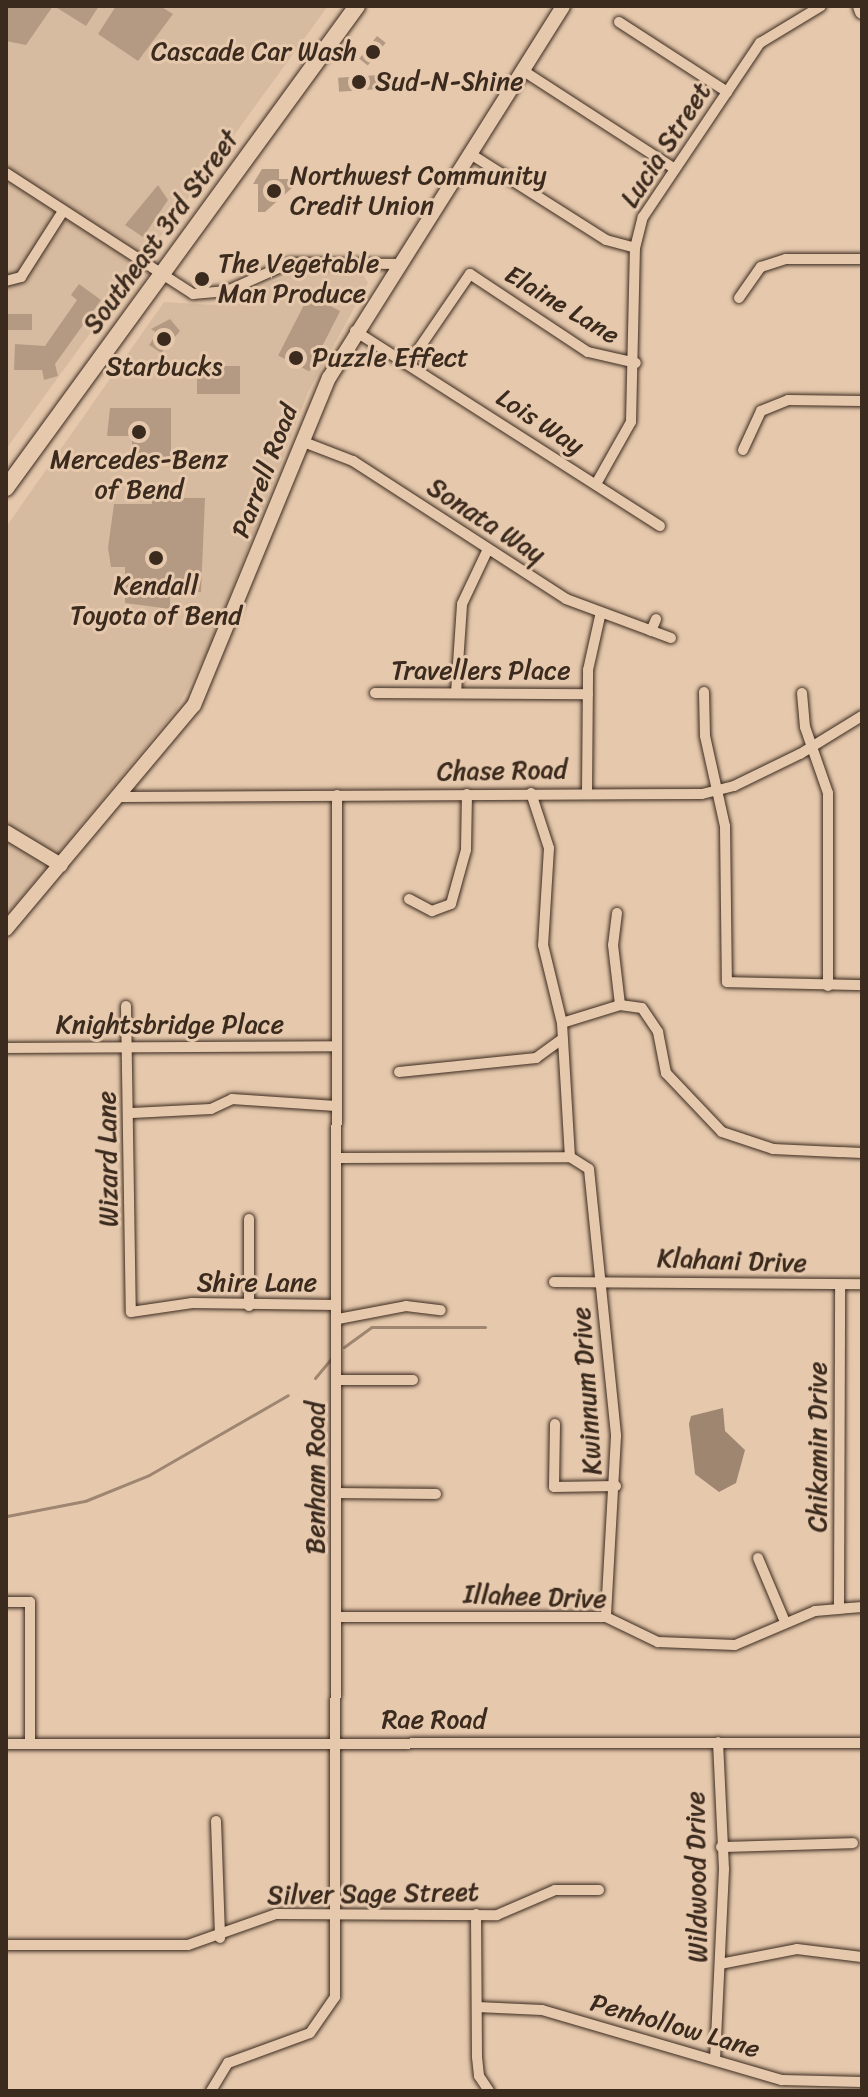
<!DOCTYPE html>
<style>
body{margin:0}
#map{position:relative;width:868px;height:2097px;overflow:hidden;background:#e6c9ad;font-family:Sriracha,sans-serif}
div>[style]{position:absolute}
[style*='--x']{left:calc(var(--x)*1px);top:calc(var(--y)*1px);width:calc(var(--w)*1px);rotate:calc(var(--a)*1deg)}
.built>*{inset:0;background:#d7bba0}
.water>*{inset:0;background:#9e8671}
.stream>*{height:3px;margin:-1.5px;padding:0 1.5px;transform-origin:1.5px;border-radius:1.5px;background:#9e8671}
.building>*{inset:0;background:#b49a83;transform-origin:0 0}
.roads{filter:drop-shadow(0 0 2px #3b2a1e) drop-shadow(0 0 2px #3b2a1e)}
.street>*{height:10px;margin:-5px;padding:0 5px;transform-origin:5px;border-radius:5px;background:#e6c9ad}
.secondary>*{height:14px;margin:-7px;padding:0 7px;transform-origin:7px;border-radius:7px;background:#e6c9ad}
.primary>*{height:16px;margin:-8px;padding:0 8px;transform-origin:8px;border-radius:8px;background:#e6c9ad}
.dots>*{width:22px;height:22px;translate:-50% -50%;box-sizing:border-box;border:4px solid #e6c9ad;border-radius:50%}
span{translate:-50% -50%;white-space:nowrap;text-align:center;line-height:1.15;-webkit-text-stroke:6px #e6c9ad;paint-order:stroke}
.poi-label{font-size:26px;color:#3b2a1e}
.right{translate:-100% -50%;text-align:right}
.left{translate:0 -50%;text-align:left}
.street-label{font-size:26px;color:#3b2a1e}
.frame{position:absolute;inset:0;border:8px solid #3b2a1e;pointer-events:none}
</style>
<div id="map">
<div class="built">
<div style="clip-path:polygon(6px 6px,328px 6px,6px 449px)"></div>
<div style="clip-path:polygon(302px 270px,360px 270px,368px 283px,308px 392px,210px 647px,176px 710px,6px 917px,6px 527px,164px 302px,214px 305px)"></div>
</div>
<div class="water">
<div style="clip-path:polygon(723px 1408px,725px 1431px,745px 1450px,736px 1483px,719px 1492px,695px 1474px,689px 1424px,691px 1416px)"></div>
</div>
<div class="stream">
<div style="--x:344;--y:1347;--w:34;--a:-36"></div>
<div style="--x:372;--y:1327;--w:113;--a:0"></div>
<div style="--x:315;--y:1378;--w:26;--a:-50"></div>
<div style="--x:7;--y:1516;--w:79;--a:-10.9"></div>
<div style="--x:85;--y:1501;--w:69;--a:-22.1"></div>
<div style="--x:149;--y:1475;--w:160;--a:-29.9"></div>
</div>
<div class="building">
<div style="clip-path:polygon(6px 6px,53px 6px,26px 45px,6px 41px)"></div>
<div style="clip-path:polygon(54px 6px,99px 6px,86px 26px)"></div>
<div style="clip-path:polygon(116px 6px,160px 6px,173px 14px,138px 61px,98px 34px)"></div>
<div style="left:377px;top:36px;width:11px;height:29px;rotate:38deg"></div>
<div style="left:379px;top:75px;width:14px;height:41px;rotate:86deg"></div>
<div style="clip-path:polygon(262px 169px,279px 169px,279px 179px,292px 179px,292px 188px,265px 212px,258px 212px,258px 184px,253px 184px)"></div>
<div style="clip-path:polygon(158px 185px,168px 200px,143px 237px,125px 225px)"></div>
<div style="clip-path:polygon(79px 284px,101px 300px,55px 364px,58px 376px,44px 380px,42px 370px,14px 370px,15px 344px,45px 346px,77px 300px,71px 295px)"></div>
<div style="left:309px;top:295px;width:35px;height:68px;rotate:27deg"></div>
<div style="left:6px;top:314px;width:26px;height:16px"></div>
<div style="clip-path:polygon(170px 319px,180px 331px,161px 353px,149px 345px,157px 333px,151px 329px)"></div>
<div style="left:197px;top:366px;width:43px;height:28px"></div>
<div style="clip-path:polygon(110px 408px,171px 408px,171px 458px,132px 458px,132px 436px,107px 436px)"></div>
<div style="clip-path:polygon(152px 498px,205px 498px,201px 592px,170px 592px,170px 609px,125px 603px,125px 567px,111px 567px,108px 548px,114px 504px,152px 504px)"></div>
</div>
<div class="roads">
<div class="street">
<div style="--x:619;--y:22;--w:129;--a:32.9"></div>
<div style="--x:522;--y:70;--w:182;--a:32.9"></div>
<div style="--x:469;--y:153;--w:162;--a:32.4"></div>
<div style="--x:606;--y:240;--w:30;--a:15"></div>
<div style="--x:6;--y:173;--w:223;--a:32.9"></div>
<div style="--x:193;--y:294;--w:34;--a:-5"></div>
<div style="--x:227;--y:291;--w:69;--a:-24"></div>
<div style="--x:290;--y:263;--w:108;--a:0.5"></div>
<div style="--x:6;--y:281;--w:16;--a:-15"></div>
<div style="--x:21;--y:277;--w:78;--a:-57.5"></div>
<div style="--x:739;--y:298;--w:38;--a:-55"></div>
<div style="--x:761;--y:267;--w:26;--a:-18"></div>
<div style="--x:786;--y:259;--w:76;--a:0"></div>
<div style="--x:355;--y:331;--w:362;--a:32.6"></div>
<div style="--x:409;--y:363;--w:108;--a:-55.6"></div>
<div style="--x:470;--y:274;--w:141;--a:33.5"></div>
<div style="--x:588;--y:352;--w:49;--a:12.9"></div>
<div style="--x:301;--y:441;--w:56;--a:21"></div>
<div style="--x:353;--y:461;--w:254;--a:32.9"></div>
<div style="--x:566;--y:599;--w:112;--a:20.4"></div>
<div style="--x:743;--y:450;--w:43;--a:-65.2"></div>
<div style="--x:761;--y:411;--w:29;--a:-22"></div>
<div style="--x:788;--y:400;--w:74;--a:0.8"></div>
<div style="--x:596;--y:484;--w:71;--a:-60.6"></div>
<div style="--x:631;--y:422;--w:174;--a:-88.7"></div>
<div style="--x:635;--y:248;--w:32;--a:-76"></div>
<div style="--x:643;--y:217;--w:210;--a:-56.1"></div>
<div style="--x:760;--y:43;--w:71;--a:-31.2"></div>
<div style="--x:651;--y:631;--w:13;--a:-67"></div>
<div style="--x:704;--y:692;--w:44;--a:88.7"></div>
<div style="--x:705;--y:736;--w:92;--a:77.5"></div>
<div style="--x:725;--y:826;--w:156;--a:89.3"></div>
<div style="--x:727;--y:982;--w:135;--a:1.3"></div>
<div style="--x:375;--y:693;--w:213;--a:0.3"></div>
<div style="--x:456;--y:693;--w:89;--a:-86.1"></div>
<div style="--x:462;--y:604;--w:61;--a:-64.7"></div>
<div style="--x:802;--y:693;--w:34;--a:85"></div>
<div style="--x:805;--y:727;--w:70;--a:70.8"></div>
<div style="--x:828;--y:793;--w:193;--a:90"></div>
<div style="--x:587;--y:792;--w:122;--a:-89.5"></div>
<div style="--x:588;--y:670;--w:59;--a:-77.4"></div>
<div style="--x:531;--y:793;--w:58;--a:71.9"></div>
<div style="--x:549;--y:848;--w:97;--a:93.5"></div>
<div style="--x:543;--y:945;--w:80;--a:76.3"></div>
<div style="--x:562;--y:1023;--w:134;--a:86.6"></div>
<div style="--x:122;--y:797;--w:580;--a:-0.3"></div>
<div style="--x:702;--y:794;--w:33;--a:-14"></div>
<div style="--x:734;--y:786;--w:73;--a:-25.9"></div>
<div style="--x:800;--y:754;--w:73;--a:-31.5"></div>
<div style="--x:409;--y:899;--w:26;--a:28"></div>
<div style="--x:432;--y:911;--w:20;--a:-20"></div>
<div style="--x:451;--y:904;--w:56;--a:-74.5"></div>
<div style="--x:466;--y:850;--w:56;--a:-89"></div>
<div style="--x:617;--y:913;--w:32;--a:97"></div>
<div style="--x:613;--y:945;--w:60;--a:83.3"></div>
<div style="--x:126;--y:1006;--w:306;--a:89.1"></div>
<div style="--x:131;--y:1312;--w:62;--a:-8.4"></div>
<div style="--x:192;--y:1303;--w:144;--a:0.8"></div>
<div style="--x:562;--y:1023;--w:61;--a:-17.2"></div>
<div style="--x:620;--y:1005;--w:22;--a:8"></div>
<div style="--x:642;--y:1008;--w:29;--a:56"></div>
<div style="--x:658;--y:1032;--w:42;--a:79"></div>
<div style="--x:666;--y:1073;--w:81;--a:46.5"></div>
<div style="--x:722;--y:1132;--w:54;--a:18.4"></div>
<div style="--x:773;--y:1149;--w:89;--a:2.6"></div>
<div style="--x:6;--y:1048;--w:329;--a:-0.3"></div>
<div style="--x:399;--y:1072;--w:138;--a:-5.8"></div>
<div style="--x:536;--y:1058;--w:31;--a:-36"></div>
<div style="--x:132;--y:1113;--w:79;--a:-2.9"></div>
<div style="--x:211;--y:1109;--w:23;--a:-25"></div>
<div style="--x:232;--y:1099;--w:104;--a:3.9"></div>
<div style="--x:336;--y:1158;--w:234;--a:-0.2"></div>
<div style="--x:570;--y:1157;--w:22;--a:32"></div>
<div style="--x:589;--y:1169;--w:268;--a:84.2"></div>
<div style="--x:616;--y:1436;--w:181;--a:93.2"></div>
<div style="--x:249;--y:1219;--w:87;--a:90"></div>
<div style="--x:554;--y:1282;--w:308;--a:0.4"></div>
<div style="--x:338;--y:1319;--w:69;--a:-10.8"></div>
<div style="--x:406;--y:1306;--w:35;--a:7"></div>
<div style="--x:338;--y:1380;--w:75;--a:0"></div>
<div style="--x:555;--y:1424;--w:63;--a:90.9"></div>
<div style="--x:554;--y:1487;--w:62;--a:-0.9"></div>
<div style="--x:338;--y:1493;--w:98;--a:0.6"></div>
<div style="--x:758;--y:1558;--w:69;--a:67.1"></div>
<div style="--x:6;--y:1602;--w:24;--a:0"></div>
<div style="--x:30;--y:1602;--w:142;--a:90"></div>
<div style="--x:839;--y:1608;--w:322;--a:-89.8"></div>
<div style="--x:338;--y:1617;--w:268;--a:0"></div>
<div style="--x:606;--y:1617;--w:58;--a:25.7"></div>
<div style="--x:658;--y:1642;--w:77;--a:2.2"></div>
<div style="--x:735;--y:1645;--w:87;--a:-23"></div>
<div style="--x:815;--y:1611;--w:47;--a:-4.9"></div>
<div style="--x:6;--y:1744;--w:856;--a:-0.07"></div>
<div style="--x:216;--y:1821;--w:117;--a:88"></div>
<div style="--x:721;--y:1847;--w:132;--a:-1.7"></div>
<div style="--x:476;--y:1914;--w:143;--a:89.6"></div>
<div style="--x:477;--y:2057;--w:19;--a:84"></div>
<div style="--x:479;--y:2076;--w:18;--a:56"></div>
<div style="--x:6;--y:1945;--w:182;--a:0"></div>
<div style="--x:188;--y:1945;--w:93;--a:-19.4"></div>
<div style="--x:276;--y:1914;--w:221;--a:0.3"></div>
<div style="--x:497;--y:1915;--w:63;--a:-23.3"></div>
<div style="--x:555;--y:1890;--w:44;--a:0"></div>
<div style="--x:720;--y:1964;--w:78;--a:-11"></div>
<div style="--x:797;--y:1949;--w:65;--a:7"></div>
<div style="--x:477;--y:2007;--w:65;--a:2.6"></div>
<div style="--x:542;--y:2010;--w:250;--a:16.3"></div>
<div style="--x:782;--y:2080;--w:80;--a:1.4"></div>
<div style="--x:715;--y:2060;--w:191;--a:-87.3"></div>
<div style="--x:724;--y:1869;--w:127;--a:-92.7"></div>
<div style="--x:211;--y:2091;--w:33;--a:-59"></div>
<div style="--x:228;--y:2063;--w:87;--a:-20.1"></div>
<div style="--x:310;--y:2033;--w:44;--a:-55.2"></div>
<div style="--x:335;--y:1997;--w:1202;--a:-89.9"></div>
</div>
<div class="secondary">
<div style="--x:860;--y:6;--w:6;--a:72"></div>
<div style="--x:6;--y:832;--w:64;--a:31"></div>
<div style="--x:6;--y:929;--w:292;--a:-50"></div>
<div style="--x:194;--y:705;--w:354;--a:-67.6"></div>
<div style="--x:329;--y:378;--w:439;--a:-57.8"></div>
</div>
<div class="primary">
<div style="--x:6;--y:488;--w:596;--a:-53.94"></div>
</div>
</div>
<div class="dots">
<div style="left:373px;top:52px;background:#3b2a1e"></div>
<div style="left:359px;top:82px;background:#3b2a1e"></div>
<div style="left:274px;top:191px;background:#3b2a1e"></div>
<div style="left:202px;top:279px;background:#3b2a1e"></div>
<div style="left:164px;top:339px;background:#3b2a1e"></div>
<div style="left:296px;top:358px;background:#3b2a1e"></div>
<div style="left:139px;top:432px;background:#3b2a1e"></div>
<div style="left:156px;top:558px;background:#3b2a1e"></div>
</div>
<div class="poi-label">
<span class="right" style="left:357px;top:52px">Cascade Car Wash</span>
<span class="left" style="left:375px;top:82px">Sud-N-Shine</span>
<span class="left" style="left:290px;top:191px">Northwest Community<br>Credit Union</span>
<span class="left" style="left:218px;top:279px">The Vegetable<br>Man Produce</span>
<span class="left" style="left:312px;top:358px">Puzzle Effect</span>
<span style="left:164px;top:367px">Starbucks</span>
<span style="left:139px;top:475px">Mercedes-Benz<br>of Bend</span>
<span style="left:156px;top:601px">Kendall<br>Toyota of Bend</span>
</div>
<div class="street-label">
<span style="left:666px;top:145px;rotate:-57deg">Lucia Street</span>
<span style="left:161px;top:232px;rotate:-54deg">Southeast 3rd Street</span>
<span style="left:562px;top:305px;rotate:31deg">Elaine Lane</span>
<span style="left:540px;top:422px;rotate:33deg">Lois Way</span>
<span style="left:265px;top:471px;rotate:-69deg">Parrell Road</span>
<span style="left:486px;top:521px;rotate:33deg">Sonata Way</span>
<span style="left:481px;top:671px">Travellers Place</span>
<span style="left:502px;top:771px;rotate:-1deg">Chase Road</span>
<span style="left:170px;top:1025px">Knightsbridge Place</span>
<span style="left:108px;top:1159px;rotate:-91deg">Wizard Lane</span>
<span style="left:732px;top:1261px;rotate:2deg">Klahani Drive</span>
<span style="left:257px;top:1283px">Shire Lane</span>
<span style="left:587px;top:1391px;rotate:-94deg">Kwinnum Drive</span>
<span style="left:818px;top:1447px;rotate:-90deg">Chikamin Drive</span>
<span style="left:316px;top:1478px;rotate:-90deg">Benham Road</span>
<span style="left:535px;top:1597px;rotate:2deg">Illahee Drive</span>
<span style="left:434px;top:1720px">Rae Road</span>
<span style="left:697px;top:1877px;rotate:-91deg">Wildwood Drive</span>
<span style="left:373px;top:1894px;rotate:-1deg">Silver Sage Street</span>
<span style="left:675px;top:2026px;rotate:16deg">Penhollow Lane</span>
</div>
<div class="frame"></div>
</div>
